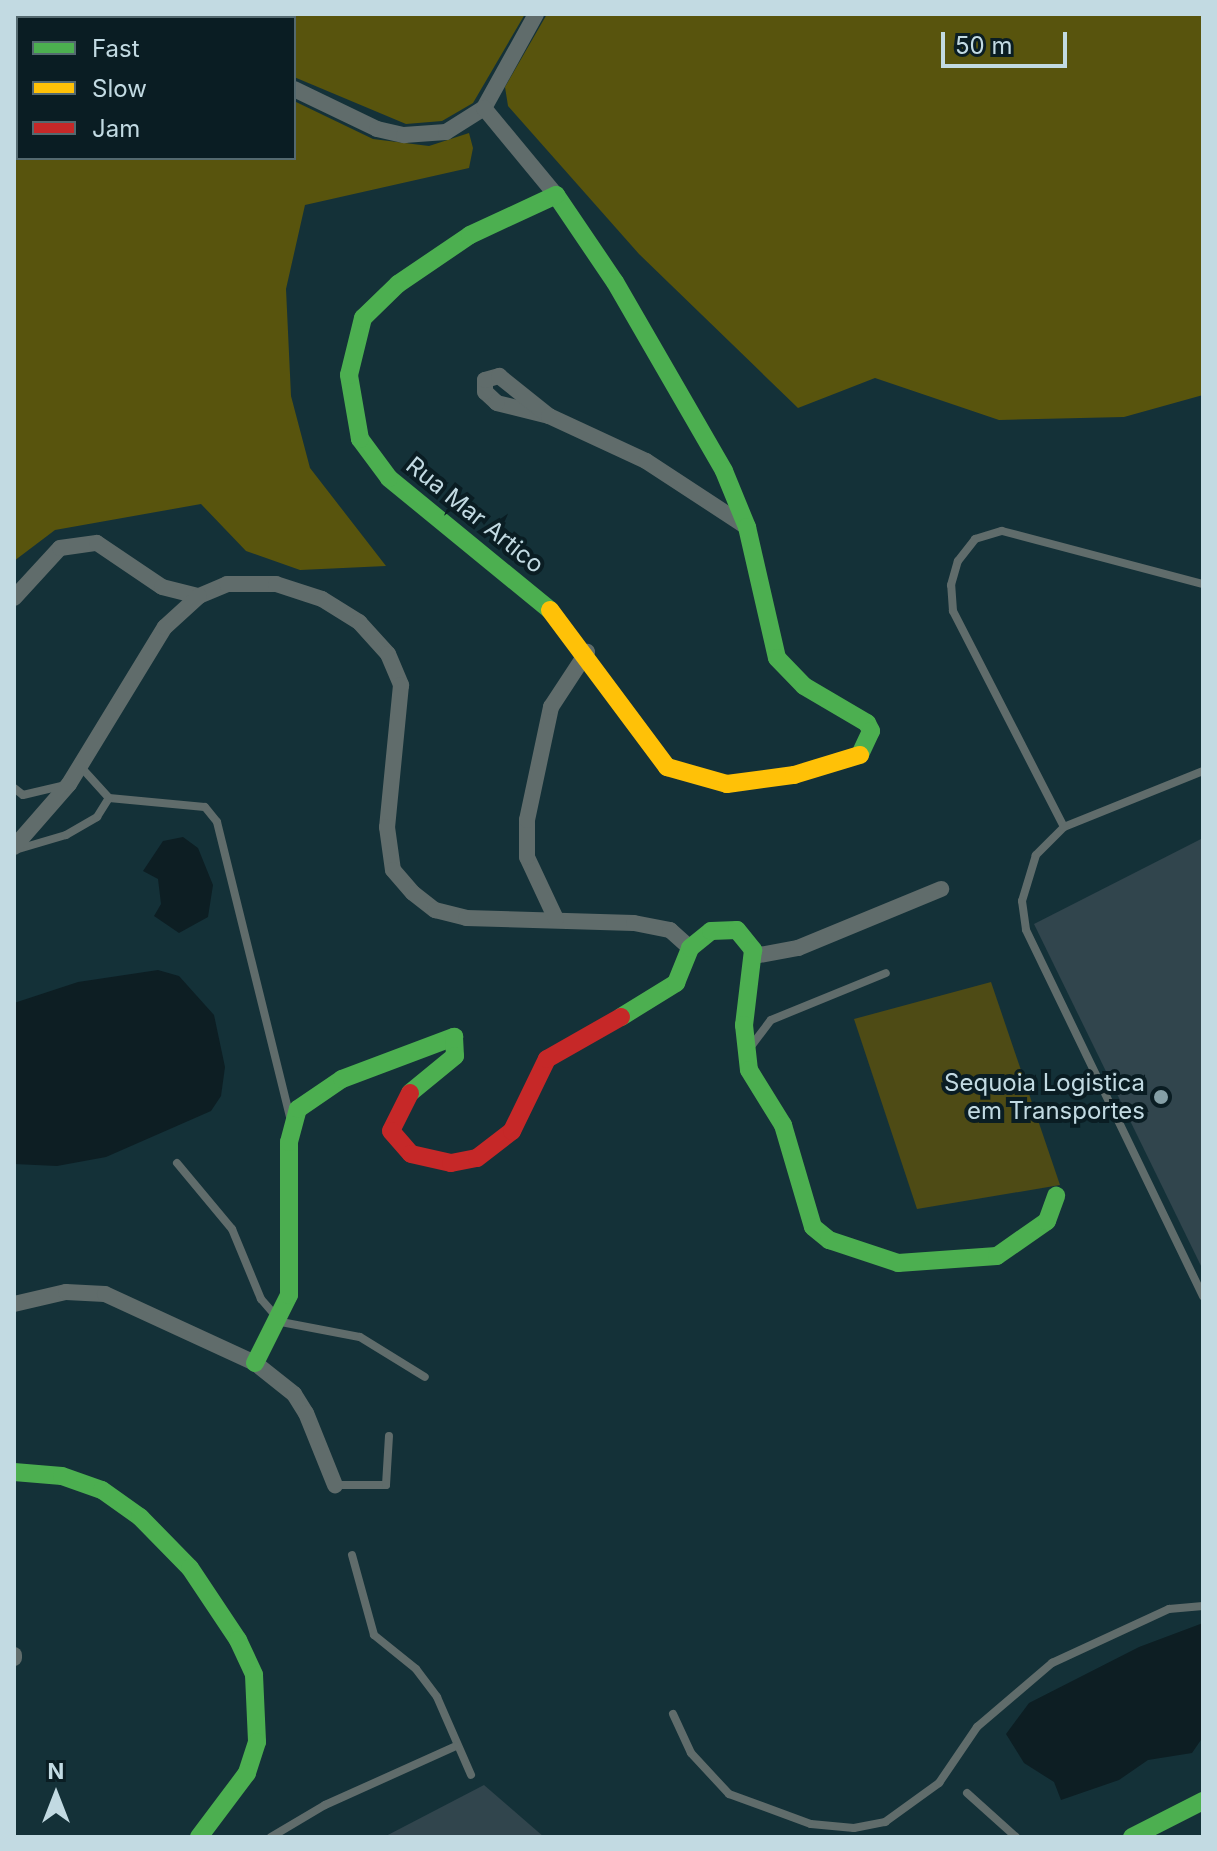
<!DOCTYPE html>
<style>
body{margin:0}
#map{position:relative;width:1217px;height:1851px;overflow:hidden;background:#143138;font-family:Inter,sans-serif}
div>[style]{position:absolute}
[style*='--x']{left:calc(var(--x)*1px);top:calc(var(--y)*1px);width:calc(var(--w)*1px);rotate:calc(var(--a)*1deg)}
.green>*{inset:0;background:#4e4b15}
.forest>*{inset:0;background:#58540d}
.water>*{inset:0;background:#0d1e23}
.building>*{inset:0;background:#31454d}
.lane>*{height:8px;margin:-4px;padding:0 4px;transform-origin:4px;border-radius:4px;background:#606c6b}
.street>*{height:16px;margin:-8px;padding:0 8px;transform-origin:8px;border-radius:8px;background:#606c6b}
.fast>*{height:18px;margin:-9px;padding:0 9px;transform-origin:9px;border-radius:9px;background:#4caf50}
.slow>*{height:18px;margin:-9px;padding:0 9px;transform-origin:9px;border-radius:9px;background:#ffc107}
.jam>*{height:18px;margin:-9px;padding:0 9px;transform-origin:9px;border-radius:9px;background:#c62828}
.dots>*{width:22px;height:22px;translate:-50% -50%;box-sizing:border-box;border:4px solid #0a1d23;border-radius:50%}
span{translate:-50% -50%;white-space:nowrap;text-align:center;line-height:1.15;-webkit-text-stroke:8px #0a1d23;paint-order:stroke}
.street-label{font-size:24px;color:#c2dae2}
.poi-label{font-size:24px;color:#c2dae2}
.right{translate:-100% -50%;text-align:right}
.frame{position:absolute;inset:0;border:16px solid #c2dae2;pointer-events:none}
.legend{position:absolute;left:16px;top:16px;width:280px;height:144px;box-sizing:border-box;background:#0a1d23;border:2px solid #54696f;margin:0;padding:10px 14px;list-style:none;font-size:24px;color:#c2dae2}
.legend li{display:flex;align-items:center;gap:16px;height:40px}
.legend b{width:40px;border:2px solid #54696f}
.north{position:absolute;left:16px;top:1755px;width:80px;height:80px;-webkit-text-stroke:6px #0a1d23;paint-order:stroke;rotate:0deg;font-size:22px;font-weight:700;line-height:32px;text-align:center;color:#c2dae2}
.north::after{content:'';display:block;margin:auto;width:28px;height:36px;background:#c2dae2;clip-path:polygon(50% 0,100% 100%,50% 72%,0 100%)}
.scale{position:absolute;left:941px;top:32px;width:126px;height:36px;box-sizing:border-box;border:4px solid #c2dae2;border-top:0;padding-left:10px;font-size:24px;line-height:28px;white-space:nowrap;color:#c2dae2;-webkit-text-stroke:6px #0a1d23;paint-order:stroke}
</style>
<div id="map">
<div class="green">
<div style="clip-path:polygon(991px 982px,1060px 1185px,917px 1209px,854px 1019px)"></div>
</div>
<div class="forest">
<div style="clip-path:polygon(14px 14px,525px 14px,473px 103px,442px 121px,406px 124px,294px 77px,294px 18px,18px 18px,14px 124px)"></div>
<div style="clip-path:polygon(547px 14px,1203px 14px,1203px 395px,1124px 417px,999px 420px,875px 378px,798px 408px,639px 254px,508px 106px,505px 87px)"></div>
<div style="clip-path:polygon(294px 101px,373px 139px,429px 146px,469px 133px,473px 148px,469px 168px,305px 205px,286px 289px,291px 396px,310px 468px,386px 566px,300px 570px,246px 551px,201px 504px,55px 530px,14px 561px,14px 146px,18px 158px,294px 158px)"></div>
</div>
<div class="water">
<div style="clip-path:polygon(183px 837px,198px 848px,213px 885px,208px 917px,179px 933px,154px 916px,161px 904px,158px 879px,143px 871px,163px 841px)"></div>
<div style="clip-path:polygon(158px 970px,179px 976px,214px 1015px,225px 1067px,221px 1096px,211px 1111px,106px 1157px,57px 1166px,14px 1164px,14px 1003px,78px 982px)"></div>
<div style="clip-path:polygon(1203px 1623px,1203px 1737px,1192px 1753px,1148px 1760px,1119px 1780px,1061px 1800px,1054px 1782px,1024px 1763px,1006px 1734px,1029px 1703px,1139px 1647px)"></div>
</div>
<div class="building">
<div style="clip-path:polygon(1203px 838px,1203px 1270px,1034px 924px)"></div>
<div style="clip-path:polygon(484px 1785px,544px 1837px,384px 1837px)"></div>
</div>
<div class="lane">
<div style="--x:1203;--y:771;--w:150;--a:158.1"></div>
<div style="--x:1064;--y:827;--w:40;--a:135"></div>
<div style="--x:1036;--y:855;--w:48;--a:106.9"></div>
<div style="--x:1022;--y:901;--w:29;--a:82"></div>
<div style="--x:1026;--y:930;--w:407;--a:64.2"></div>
<div style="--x:14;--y:788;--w:11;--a:38"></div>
<div style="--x:23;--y:795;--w:43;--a:-13.4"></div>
<div style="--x:109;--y:798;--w:96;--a:5.4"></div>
<div style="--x:205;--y:807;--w:19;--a:51"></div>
<div style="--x:217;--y:822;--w:304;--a:76.1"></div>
<div style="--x:1064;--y:827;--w:243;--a:-117.2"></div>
<div style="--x:953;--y:611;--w:26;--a:-94"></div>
<div style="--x:951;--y:585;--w:25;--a:-74"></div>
<div style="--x:958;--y:561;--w:28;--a:-52"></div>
<div style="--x:975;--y:539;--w:28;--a:-17"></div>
<div style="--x:1002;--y:531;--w:208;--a:14.8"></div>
<div style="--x:15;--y:850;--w:53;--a:-16.4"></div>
<div style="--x:66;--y:835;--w:36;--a:-30"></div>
<div style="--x:97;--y:817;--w:22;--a:-58"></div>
<div style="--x:109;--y:798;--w:43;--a:-132.2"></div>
<div style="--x:749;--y:1049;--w:36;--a:-53"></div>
<div style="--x:771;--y:1020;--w:124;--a:-22.2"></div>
<div style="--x:177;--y:1163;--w:86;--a:50.2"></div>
<div style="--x:232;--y:1229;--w:76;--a:67.5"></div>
<div style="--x:261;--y:1299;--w:30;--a:49"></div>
<div style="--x:281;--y:1322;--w:80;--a:10.8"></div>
<div style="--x:360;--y:1337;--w:76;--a:31.6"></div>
<div style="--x:335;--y:1485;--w:51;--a:0"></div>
<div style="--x:386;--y:1485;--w:49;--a:-86.5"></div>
<div style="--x:352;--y:1555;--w:83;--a:74.6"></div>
<div style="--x:374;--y:1635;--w:54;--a:39"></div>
<div style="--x:416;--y:1669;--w:35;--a:53"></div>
<div style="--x:437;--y:1697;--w:85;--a:66.4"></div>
<div style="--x:673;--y:1714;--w:43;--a:65.2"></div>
<div style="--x:691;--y:1753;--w:56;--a:47.2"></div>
<div style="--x:729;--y:1794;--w:87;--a:20.1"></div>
<div style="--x:811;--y:1824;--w:43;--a:5.3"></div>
<div style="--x:854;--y:1828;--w:32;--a:-11"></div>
<div style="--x:885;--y:1822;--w:67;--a:-35.8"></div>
<div style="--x:939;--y:1783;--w:68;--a:-55.8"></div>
<div style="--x:977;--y:1727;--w:99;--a:-40.5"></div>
<div style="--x:1052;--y:1663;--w:129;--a:-24.8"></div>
<div style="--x:1169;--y:1609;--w:34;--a:-5"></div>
<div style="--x:967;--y:1793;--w:66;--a:41.9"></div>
<div style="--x:271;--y:1837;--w:63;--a:-30.7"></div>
<div style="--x:325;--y:1805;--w:144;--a:-24.2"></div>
</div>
<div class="street">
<div style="--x:294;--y:89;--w:92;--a:25.7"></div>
<div style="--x:377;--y:129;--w:28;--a:13"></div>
<div style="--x:404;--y:135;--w:42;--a:-4.1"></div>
<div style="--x:446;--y:132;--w:45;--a:-32.3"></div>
<div style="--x:484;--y:108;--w:107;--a:-61"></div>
<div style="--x:484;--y:108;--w:113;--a:50.4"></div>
<div style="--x:14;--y:135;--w:4;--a:-14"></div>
<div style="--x:549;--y:416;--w:54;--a:-166"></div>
<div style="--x:497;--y:403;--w:16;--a:-137"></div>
<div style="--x:485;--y:392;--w:12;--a:-90"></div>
<div style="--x:485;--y:380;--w:15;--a:-16"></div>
<div style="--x:499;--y:376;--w:64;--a:38.7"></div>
<div style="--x:549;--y:416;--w:107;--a:24.9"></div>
<div style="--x:646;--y:461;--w:121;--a:33.2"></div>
<div style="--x:14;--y:598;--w:68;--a:-47.4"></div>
<div style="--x:60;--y:548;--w:37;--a:-8"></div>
<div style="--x:97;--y:543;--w:78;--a:34.1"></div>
<div style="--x:162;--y:587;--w:38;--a:14"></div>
<div style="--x:199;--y:596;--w:30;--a:-23"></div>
<div style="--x:227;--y:584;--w:49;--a:0"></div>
<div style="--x:276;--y:584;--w:48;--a:18.1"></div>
<div style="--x:322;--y:599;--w:44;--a:31.9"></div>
<div style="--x:359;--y:622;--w:43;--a:47.8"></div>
<div style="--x:388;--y:654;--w:34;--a:67"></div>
<div style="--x:401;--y:685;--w:143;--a:95.6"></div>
<div style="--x:387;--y:827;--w:43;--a:82.1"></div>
<div style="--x:393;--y:870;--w:30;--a:49"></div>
<div style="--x:413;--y:893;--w:28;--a:38"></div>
<div style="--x:435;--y:910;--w:32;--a:14"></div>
<div style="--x:466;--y:918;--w:168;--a:1.7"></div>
<div style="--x:634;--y:923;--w:37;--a:11"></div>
<div style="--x:670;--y:930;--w:27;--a:42"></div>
<div style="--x:14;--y:847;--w:84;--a:-48.9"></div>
<div style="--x:69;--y:784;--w:184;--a:-58.6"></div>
<div style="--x:165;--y:627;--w:46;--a:-42.4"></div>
<div style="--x:556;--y:919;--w:68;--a:-115.1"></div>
<div style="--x:527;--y:857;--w:37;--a:-90"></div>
<div style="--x:527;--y:820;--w:116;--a:-78"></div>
<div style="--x:551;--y:707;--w:66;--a:-56.8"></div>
<div style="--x:754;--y:956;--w:45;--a:-10.3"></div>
<div style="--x:798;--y:948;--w:155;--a:-22.4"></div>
<div style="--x:14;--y:1304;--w:53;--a:-13"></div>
<div style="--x:66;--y:1292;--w:39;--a:3"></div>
<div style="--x:105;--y:1294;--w:165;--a:24.7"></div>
<div style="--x:255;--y:1363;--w:50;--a:38.5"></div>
<div style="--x:294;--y:1394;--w:22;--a:58"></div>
<div style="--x:306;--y:1413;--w:78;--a:68.1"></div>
<div style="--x:14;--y:1655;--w:3;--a:90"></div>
</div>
<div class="fast">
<div style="--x:556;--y:195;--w:105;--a:55.9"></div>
<div style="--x:615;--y:282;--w:218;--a:60"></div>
<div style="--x:724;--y:471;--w:61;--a:67.7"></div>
<div style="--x:747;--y:527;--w:134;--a:77.1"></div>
<div style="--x:777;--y:658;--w:39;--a:46"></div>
<div style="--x:804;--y:686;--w:73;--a:30.4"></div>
<div style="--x:867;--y:723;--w:9;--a:63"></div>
<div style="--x:871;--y:731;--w:26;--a:115"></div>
<div style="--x:550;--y:610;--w:208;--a:-140.7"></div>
<div style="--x:389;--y:478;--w:49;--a:-126.6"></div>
<div style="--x:360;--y:439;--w:65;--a:-99.8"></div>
<div style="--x:349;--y:375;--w:59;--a:-76.2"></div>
<div style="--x:363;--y:318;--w:49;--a:-44.2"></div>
<div style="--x:398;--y:284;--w:87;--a:-34.2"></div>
<div style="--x:470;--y:235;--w:95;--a:-24.9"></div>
<div style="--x:621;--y:1017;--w:65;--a:-31.7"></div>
<div style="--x:676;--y:983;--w:38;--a:-68"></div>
<div style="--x:690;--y:948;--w:27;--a:-39"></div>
<div style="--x:711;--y:931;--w:26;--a:-2"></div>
<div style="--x:737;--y:930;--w:26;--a:51"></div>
<div style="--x:753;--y:950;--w:76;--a:96.8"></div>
<div style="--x:744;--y:1025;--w:45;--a:83.7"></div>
<div style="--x:749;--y:1070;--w:65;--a:58.3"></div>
<div style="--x:783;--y:1125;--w:106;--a:73.6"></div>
<div style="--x:813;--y:1227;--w:21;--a:39"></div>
<div style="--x:829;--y:1240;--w:73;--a:18.4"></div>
<div style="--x:898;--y:1263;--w:99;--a:-4"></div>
<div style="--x:997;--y:1256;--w:61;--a:-35"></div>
<div style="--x:1047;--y:1221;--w:27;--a:-70"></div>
<div style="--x:255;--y:1363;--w:76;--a:-63.4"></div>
<div style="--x:289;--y:1295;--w:153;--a:-90"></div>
<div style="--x:289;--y:1142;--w:34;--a:-75"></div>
<div style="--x:298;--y:1109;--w:53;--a:-34.3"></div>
<div style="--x:342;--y:1079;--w:120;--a:-20.6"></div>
<div style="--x:454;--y:1037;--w:19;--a:87"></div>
<div style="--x:455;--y:1056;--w:58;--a:140.6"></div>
<div style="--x:14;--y:1472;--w:48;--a:4.8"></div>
<div style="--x:62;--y:1476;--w:42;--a:19.3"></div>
<div style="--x:102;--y:1490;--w:47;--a:35.4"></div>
<div style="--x:140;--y:1517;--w:71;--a:45.6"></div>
<div style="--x:190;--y:1568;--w:87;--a:56.3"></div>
<div style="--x:238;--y:1640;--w:38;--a:65"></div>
<div style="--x:254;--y:1675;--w:67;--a:87.4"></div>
<div style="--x:257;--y:1742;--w:33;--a:108"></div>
<div style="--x:247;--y:1773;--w:80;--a:126.9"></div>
<div style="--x:1132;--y:1837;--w:80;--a:-26.9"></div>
</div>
<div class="slow">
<div style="--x:550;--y:610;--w:196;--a:53.3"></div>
<div style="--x:667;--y:767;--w:62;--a:15.8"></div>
<div style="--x:727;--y:784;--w:68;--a:-7.7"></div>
<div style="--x:794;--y:775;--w:69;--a:-16.9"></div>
</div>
<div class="jam">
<div style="--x:410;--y:1093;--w:42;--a:116.6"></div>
<div style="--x:391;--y:1131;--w:30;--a:49"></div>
<div style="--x:411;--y:1154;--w:41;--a:12.7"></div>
<div style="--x:451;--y:1163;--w:26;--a:-11"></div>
<div style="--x:477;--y:1158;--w:44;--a:-37.6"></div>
<div style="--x:512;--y:1131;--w:80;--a:-64.1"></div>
<div style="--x:547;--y:1059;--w:85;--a:-29.6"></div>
</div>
<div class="dots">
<div style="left:1161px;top:1097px;background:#859fa6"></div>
</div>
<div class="street-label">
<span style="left:475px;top:515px;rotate:39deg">Rua Mar Artico</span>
</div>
<div class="poi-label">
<span class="right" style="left:1145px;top:1097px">Sequoia Logistica<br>em Transportes</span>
</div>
<div class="frame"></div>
<ul class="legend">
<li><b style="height:10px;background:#4caf50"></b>Fast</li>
<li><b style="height:10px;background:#ffc107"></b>Slow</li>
<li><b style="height:10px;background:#c62828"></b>Jam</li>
</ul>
<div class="north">N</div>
<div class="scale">50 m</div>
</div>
